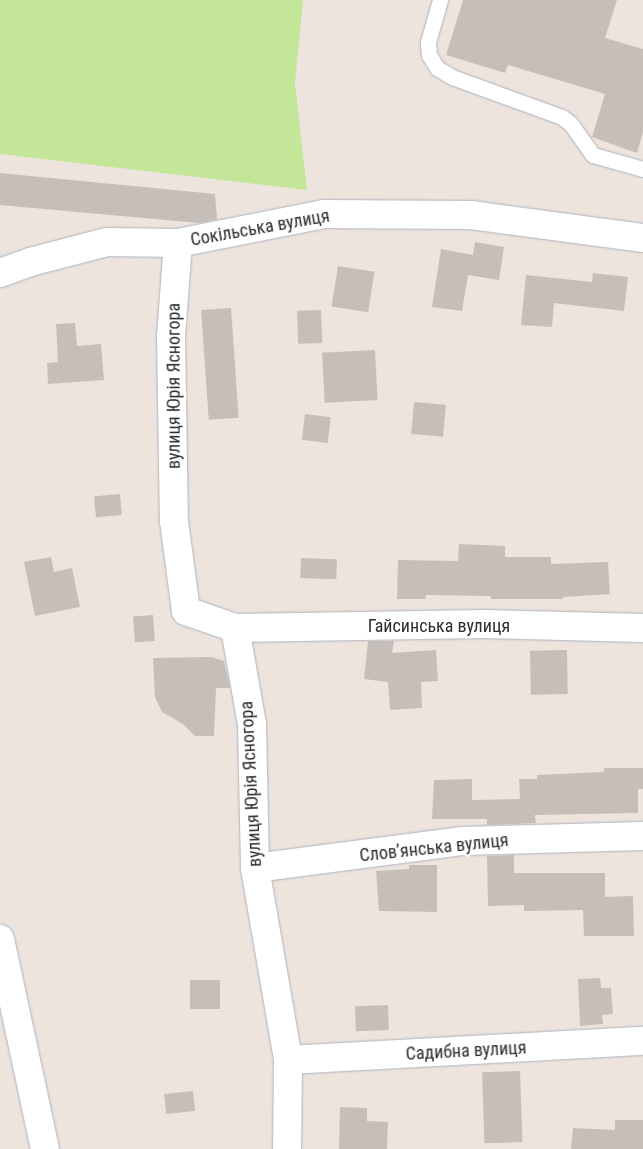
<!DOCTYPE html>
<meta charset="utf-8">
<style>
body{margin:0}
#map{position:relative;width:643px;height:1149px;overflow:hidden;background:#eee4de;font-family:"Roboto Condensed",sans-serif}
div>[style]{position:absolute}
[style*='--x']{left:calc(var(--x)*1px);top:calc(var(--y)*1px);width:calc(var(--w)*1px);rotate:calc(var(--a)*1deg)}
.green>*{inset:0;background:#c3e699}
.building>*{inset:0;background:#c6bfb9;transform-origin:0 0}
.roads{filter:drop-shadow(0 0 1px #aeb4bc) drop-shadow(0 0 1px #aeb4bc)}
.service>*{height:15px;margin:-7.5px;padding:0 7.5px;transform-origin:7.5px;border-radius:7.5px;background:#fff}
.minor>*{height:28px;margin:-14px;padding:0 14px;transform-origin:14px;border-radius:14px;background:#fff}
.tertiary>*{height:28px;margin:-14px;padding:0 14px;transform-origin:14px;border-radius:14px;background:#fff}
span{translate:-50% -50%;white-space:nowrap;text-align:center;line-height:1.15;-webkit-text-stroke:5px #fff;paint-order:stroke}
.street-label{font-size:18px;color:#2c2c2c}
</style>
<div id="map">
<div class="green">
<div style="clip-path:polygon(0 0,303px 0,295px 83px,307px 190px,0 154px)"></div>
</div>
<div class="building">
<div style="clip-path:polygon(463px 0,617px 0,605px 38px,643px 49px,643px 132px,637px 153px,592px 137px,605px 94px,508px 65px,505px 73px,446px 55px)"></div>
<div style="clip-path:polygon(0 173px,215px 194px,217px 219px,199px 223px,0 205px)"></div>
<div style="clip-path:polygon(475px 242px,504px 247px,499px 280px,468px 275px,462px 311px,432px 307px,441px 249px,473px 255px)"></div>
<div style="left:338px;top:266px;width:37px;height:41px;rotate:9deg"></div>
<div style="clip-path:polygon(593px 273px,628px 277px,624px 311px,554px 303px,552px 327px,521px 325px,526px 275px,592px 282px)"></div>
<div style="left:231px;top:308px;width:110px;height:30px;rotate:86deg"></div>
<div style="left:321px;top:310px;width:33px;height:24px;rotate:88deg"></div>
<div style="clip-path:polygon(75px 323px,77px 346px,101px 344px,104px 380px,48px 384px,47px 363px,58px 362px,56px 324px)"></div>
<div style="left:375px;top:350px;width:50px;height:53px;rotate:87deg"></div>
<div style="left:414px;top:402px;width:32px;height:32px;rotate:5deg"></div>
<div style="left:305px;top:414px;width:26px;height:26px;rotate:7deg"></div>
<div style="left:120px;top:494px;width:21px;height:26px;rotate:85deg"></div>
<div style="clip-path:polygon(459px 544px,505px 546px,505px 557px,551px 557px,551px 564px,608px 562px,610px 594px,563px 597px,563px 599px,491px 599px,491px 596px,426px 595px,425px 599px,397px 599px,398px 560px,458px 561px)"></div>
<div style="clip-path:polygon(51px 557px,54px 572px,72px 568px,80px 607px,35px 616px,24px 562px)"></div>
<div style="left:301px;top:558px;width:36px;height:20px;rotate:2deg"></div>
<div style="left:153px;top:615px;width:26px;height:20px;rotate:86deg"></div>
<div style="clip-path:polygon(368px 641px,394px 641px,392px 653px,436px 650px,438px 681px,421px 682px,422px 708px,390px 710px,388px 682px,364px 679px)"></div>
<div style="left:567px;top:650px;width:44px;height:37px;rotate:89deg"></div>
<div style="clip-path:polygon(211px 657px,224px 661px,230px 688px,216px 688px,214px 736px,195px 736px,183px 724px,162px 712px,155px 697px,153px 658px)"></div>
<div style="clip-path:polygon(604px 768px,643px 768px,643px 789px,638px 789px,638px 813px,535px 815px,536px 823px,487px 825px,487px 819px,432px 819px,434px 780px,472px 779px,472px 800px,520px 799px,519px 779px,537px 779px,537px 775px,604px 772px)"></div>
<div style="clip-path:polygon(514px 855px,514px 873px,605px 873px,605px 897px,633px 896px,634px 936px,584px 936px,583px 910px,524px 911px,524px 905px,488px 906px,487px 856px)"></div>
<div style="clip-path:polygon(409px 865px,437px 865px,437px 912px,379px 911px,376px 871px,409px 869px)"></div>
<div style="clip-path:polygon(600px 978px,601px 988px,611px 988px,613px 1014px,602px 1015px,603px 1024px,580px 1026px,578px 979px)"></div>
<div style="left:190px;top:980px;width:30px;height:29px"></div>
<div style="left:388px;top:1005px;width:25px;height:33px;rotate:88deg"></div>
<div style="left:520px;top:1071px;width:71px;height:38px;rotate:88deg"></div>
<div style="left:193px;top:1091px;width:20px;height:29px;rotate:84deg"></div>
<div style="clip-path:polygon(340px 1107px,367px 1108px,367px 1121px,388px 1122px,387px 1149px,339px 1149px)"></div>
<div style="clip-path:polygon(615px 1120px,643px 1120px,643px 1149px,571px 1149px,573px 1128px,615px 1130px)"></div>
</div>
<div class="roads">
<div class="service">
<div style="--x:440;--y:0;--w:44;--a:105.9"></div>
<div style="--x:428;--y:42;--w:13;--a:86"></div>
<div style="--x:429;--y:55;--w:15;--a:58"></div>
<div style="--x:437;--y:68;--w:17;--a:31"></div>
<div style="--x:452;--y:77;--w:117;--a:20"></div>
<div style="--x:562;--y:117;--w:11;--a:38"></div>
<div style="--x:571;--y:124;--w:38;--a:55"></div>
<div style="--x:593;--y:155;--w:52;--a:15.6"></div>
</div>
<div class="minor">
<div style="--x:178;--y:243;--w:93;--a:94.3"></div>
<div style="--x:171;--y:336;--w:185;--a:89.1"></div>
<div style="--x:174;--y:521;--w:91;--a:82.4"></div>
<div style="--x:186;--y:611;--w:52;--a:19.1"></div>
<div style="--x:235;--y:628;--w:97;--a:80"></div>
<div style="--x:252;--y:724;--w:144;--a:88.8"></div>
<div style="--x:255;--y:868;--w:195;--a:80.2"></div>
<div style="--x:288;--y:1060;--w:89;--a:90.6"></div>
<div style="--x:0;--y:273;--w:32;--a:-20"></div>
<div style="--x:30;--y:262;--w:80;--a:-14.6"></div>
<div style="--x:107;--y:242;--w:71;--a:0.8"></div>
<div style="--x:178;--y:243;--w:149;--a:-11.2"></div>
<div style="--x:324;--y:214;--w:147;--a:0.4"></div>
<div style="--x:471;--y:215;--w:174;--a:7.6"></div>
<div style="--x:235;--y:628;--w:249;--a:-0.9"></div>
<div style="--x:484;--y:624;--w:159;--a:1.4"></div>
<div style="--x:255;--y:868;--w:210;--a:-7.4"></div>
<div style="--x:463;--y:841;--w:180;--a:-1.6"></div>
<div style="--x:288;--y:1060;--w:356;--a:-3.1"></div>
</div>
<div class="tertiary">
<div style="--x:0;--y:939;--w:215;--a:77.9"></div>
</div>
</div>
<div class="street-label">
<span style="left:260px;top:228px;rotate:-10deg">Сокільська вулиця</span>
<span style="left:174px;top:386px;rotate:-90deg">вулиця Юрія Ясногора</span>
<span style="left:439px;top:626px">Гайсинська вулиця</span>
<span style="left:251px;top:784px;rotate:-93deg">вулиця Юрія Ясногора</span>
<span style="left:434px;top:848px;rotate:-6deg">Словʼянська вулиця</span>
<span style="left:466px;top:1051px;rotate:-3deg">Садибна вулиця</span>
</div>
</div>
